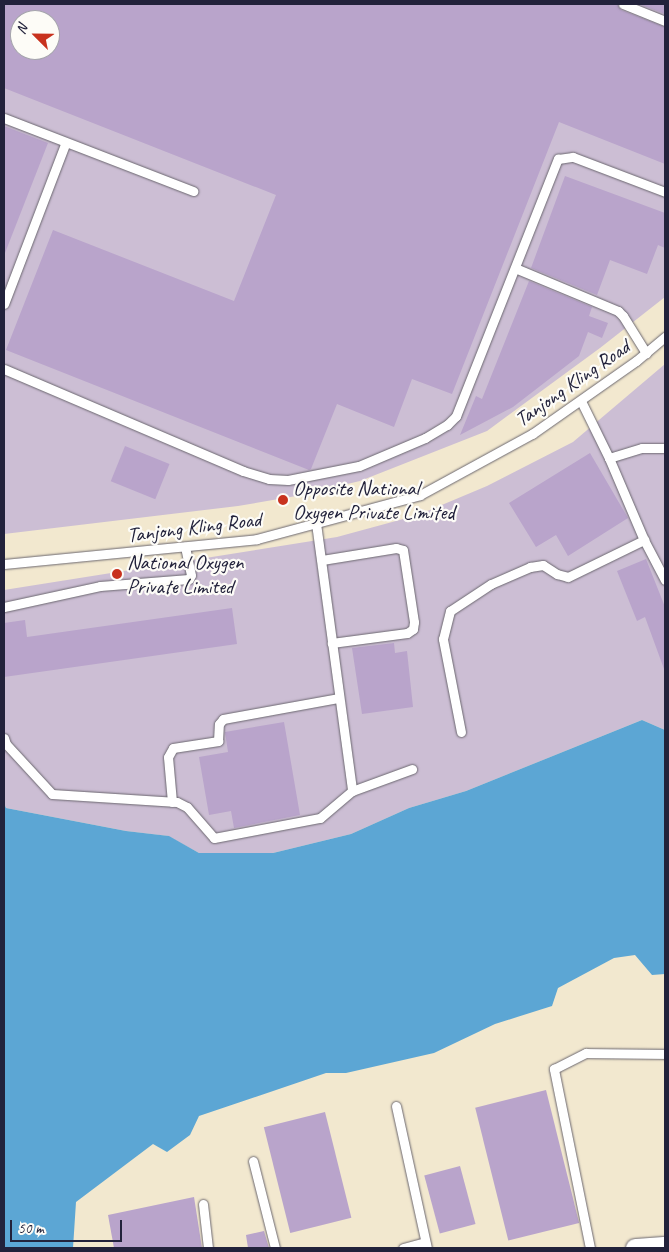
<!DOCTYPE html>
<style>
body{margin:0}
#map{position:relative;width:669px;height:1252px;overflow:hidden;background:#f2e8cf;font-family:Caveat,sans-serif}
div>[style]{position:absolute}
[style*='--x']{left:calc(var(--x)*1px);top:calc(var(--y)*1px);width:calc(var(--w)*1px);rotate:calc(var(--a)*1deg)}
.industrial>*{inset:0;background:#ccbed4}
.water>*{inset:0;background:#5ca6d4}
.building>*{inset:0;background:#b9a4cb;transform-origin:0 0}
.roads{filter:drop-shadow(0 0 1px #6b676f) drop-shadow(0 0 1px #6b676f)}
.lane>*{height:9px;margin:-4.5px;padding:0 4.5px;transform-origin:4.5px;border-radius:4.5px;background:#fff}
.street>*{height:18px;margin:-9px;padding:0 9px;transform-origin:9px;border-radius:9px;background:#fff}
.dots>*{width:14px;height:14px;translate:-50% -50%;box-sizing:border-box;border:2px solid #fdfcf7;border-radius:50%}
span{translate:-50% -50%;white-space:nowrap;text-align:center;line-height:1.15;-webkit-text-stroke:4.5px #fdfcf7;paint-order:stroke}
.street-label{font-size:21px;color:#22223b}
.poi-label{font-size:21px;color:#22223b}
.left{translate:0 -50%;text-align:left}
.frame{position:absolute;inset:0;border:5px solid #22223b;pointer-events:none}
.north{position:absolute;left:10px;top:10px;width:50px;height:50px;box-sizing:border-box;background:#fdfcf7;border:1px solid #a5a5ac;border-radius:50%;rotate:293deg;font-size:14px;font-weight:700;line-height:20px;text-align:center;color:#22223b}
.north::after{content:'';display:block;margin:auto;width:18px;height:22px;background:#c8321e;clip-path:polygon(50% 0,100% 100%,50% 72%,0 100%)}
.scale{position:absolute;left:10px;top:1220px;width:112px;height:22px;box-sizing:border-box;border:2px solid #22223b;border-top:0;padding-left:6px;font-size:15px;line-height:18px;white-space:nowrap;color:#22223b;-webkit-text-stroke:4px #fdfcf7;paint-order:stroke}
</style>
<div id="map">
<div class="industrial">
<div style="clip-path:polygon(evenodd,4px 4px,665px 4px,665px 297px,600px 348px,487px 431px,360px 481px,296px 496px,238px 506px,4px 534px,4px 4px,20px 20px,50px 20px,50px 50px,20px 50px,20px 20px)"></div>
<div style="clip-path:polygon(665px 364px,665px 730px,642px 720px,466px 791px,409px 808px,351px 834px,273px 853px,199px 853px,168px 836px,126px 831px,6px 808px,4px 803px,4px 590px,337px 537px,418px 515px,487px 486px,573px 442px)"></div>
</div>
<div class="water">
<div style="clip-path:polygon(642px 720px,665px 730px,665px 974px,652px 975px,635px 955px,614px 958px,558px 988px,552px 1006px,495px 1024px,434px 1053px,346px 1073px,326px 1073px,199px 1116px,190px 1135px,167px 1152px,153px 1144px,76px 1202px,73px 1248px,4px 1248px,4px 803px,6px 808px,126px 831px,169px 836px,199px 853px,273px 853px,351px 834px,409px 808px,466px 791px)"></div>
</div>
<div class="building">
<div style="clip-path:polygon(evenodd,4px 4px,617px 4px,621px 10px,665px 27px,665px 164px,559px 122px,452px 394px,412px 379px,394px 427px,337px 404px,311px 469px,309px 470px,6px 350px,53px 230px,234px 301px,276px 195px,4px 88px,4px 4px,20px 20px,50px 20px,50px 50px,20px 50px,20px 20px)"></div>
<div style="clip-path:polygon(639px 4px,665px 4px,665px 14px)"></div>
<div style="clip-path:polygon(4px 126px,48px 143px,5px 253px,4px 253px)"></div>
<div style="clip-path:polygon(565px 176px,665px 213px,665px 248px,658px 245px,647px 274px,610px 260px,597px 295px,531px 268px)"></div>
<div style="clip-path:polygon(529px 281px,592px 307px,589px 316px,608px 323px,602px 338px,588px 332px,579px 356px,513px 407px,460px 435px,476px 396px,482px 399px)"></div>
<div style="left:125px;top:446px;width:48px;height:38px;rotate:22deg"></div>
<div style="clip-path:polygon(590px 453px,628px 518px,568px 556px,556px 535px,536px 547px,509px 503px)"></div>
<div style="clip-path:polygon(646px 559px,665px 607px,664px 669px,645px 617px,637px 621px,617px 571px)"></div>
<div style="clip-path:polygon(232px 608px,237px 644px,4px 677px,4px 623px,25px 620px,27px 637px)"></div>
<div style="clip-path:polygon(394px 643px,395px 653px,407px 651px,413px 707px,362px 714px,352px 648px)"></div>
<div style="clip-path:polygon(284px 722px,300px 815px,234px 828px,231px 811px,209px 815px,199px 757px,228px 752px,225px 732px)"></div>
<div style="left:546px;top:1090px;width:137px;height:73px;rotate:76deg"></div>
<div style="left:325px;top:1112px;width:109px;height:63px;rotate:76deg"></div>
<div style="left:460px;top:1166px;width:60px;height:37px;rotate:75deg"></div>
<div style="clip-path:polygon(194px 1197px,202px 1248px,114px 1248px,108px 1215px)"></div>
<div style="clip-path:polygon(264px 1231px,269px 1248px,248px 1248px,246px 1235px)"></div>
</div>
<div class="roads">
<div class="lane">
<div style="--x:623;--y:4;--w:45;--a:22"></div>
<div style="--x:4;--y:118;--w:203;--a:21.1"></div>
<div style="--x:515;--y:268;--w:112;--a:22.7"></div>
<div style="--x:618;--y:311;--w:7;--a:45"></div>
<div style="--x:623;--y:316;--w:44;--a:58.1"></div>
<div style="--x:4;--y:304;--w:173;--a:-69.1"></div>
<div style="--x:4;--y:369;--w:260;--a:23.1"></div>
<div style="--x:243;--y:471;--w:27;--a:17"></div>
<div style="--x:269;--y:479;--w:19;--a:3"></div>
<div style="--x:288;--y:480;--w:72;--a:-11.2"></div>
<div style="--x:359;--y:466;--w:72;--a:-23"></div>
<div style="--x:425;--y:438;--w:26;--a:-31"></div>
<div style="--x:447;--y:425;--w:13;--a:-45"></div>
<div style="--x:456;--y:416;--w:277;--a:-68.4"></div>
<div style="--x:558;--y:159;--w:15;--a:-8"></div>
<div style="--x:573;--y:157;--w:98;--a:20.8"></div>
<div style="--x:581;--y:401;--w:64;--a:63.8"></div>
<div style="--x:609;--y:458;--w:89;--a:66.9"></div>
<div style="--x:644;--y:540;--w:45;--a:62.3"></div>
<div style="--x:609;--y:458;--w:34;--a:-17"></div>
<div style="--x:642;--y:448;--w:23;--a:0"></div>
<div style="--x:316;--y:523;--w:270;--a:82.3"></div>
<div style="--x:322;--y:560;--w:75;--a:-9.2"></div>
<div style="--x:396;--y:548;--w:7;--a:16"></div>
<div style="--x:403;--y:550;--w:73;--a:81.3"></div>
<div style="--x:414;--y:622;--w:7;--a:98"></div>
<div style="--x:413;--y:629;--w:7;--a:146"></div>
<div style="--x:407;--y:633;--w:76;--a:172.4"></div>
<div style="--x:4;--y:564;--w:254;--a:-5.6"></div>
<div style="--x:257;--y:539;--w:169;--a:-15.1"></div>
<div style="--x:420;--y:495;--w:128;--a:-28.6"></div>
<div style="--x:532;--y:434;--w:127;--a:-35.1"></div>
<div style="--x:636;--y:361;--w:38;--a:-40"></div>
<div style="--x:4;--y:607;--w:98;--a:-12.3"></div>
<div style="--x:100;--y:586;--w:89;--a:-4.5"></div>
<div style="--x:189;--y:579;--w:4;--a:-63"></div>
<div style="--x:191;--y:575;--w:29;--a:-102"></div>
<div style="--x:461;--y:732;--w:95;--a:-101"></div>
<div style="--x:443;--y:639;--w:29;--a:-76"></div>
<div style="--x:450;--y:611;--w:49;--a:-33.4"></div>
<div style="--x:491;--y:584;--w:43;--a:-23.6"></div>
<div style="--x:530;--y:567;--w:13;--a:-9"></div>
<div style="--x:543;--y:565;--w:17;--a:33"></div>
<div style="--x:557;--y:574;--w:11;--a:15"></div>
<div style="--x:568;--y:577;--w:85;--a:-26"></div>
<div style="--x:4;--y:738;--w:6;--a:72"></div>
<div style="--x:6;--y:744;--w:68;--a:47.4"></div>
<div style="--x:52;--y:794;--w:125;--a:3.7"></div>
<div style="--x:177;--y:802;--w:11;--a:27"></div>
<div style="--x:187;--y:807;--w:41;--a:48.9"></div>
<div style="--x:214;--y:838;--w:108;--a:-10.7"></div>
<div style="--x:320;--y:818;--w:42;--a:-40.2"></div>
<div style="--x:352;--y:791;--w:64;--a:-20.1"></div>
<div style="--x:172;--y:802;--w:45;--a:-95.1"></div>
<div style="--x:168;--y:757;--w:10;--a:-61"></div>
<div style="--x:173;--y:748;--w:46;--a:-8.8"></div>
<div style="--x:218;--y:741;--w:17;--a:-87"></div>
<div style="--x:219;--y:724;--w:6;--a:-51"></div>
<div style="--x:223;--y:719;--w:118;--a:-10.3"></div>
<div style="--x:396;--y:1106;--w:145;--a:77.7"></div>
<div style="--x:253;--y:1161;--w:90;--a:75.8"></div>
<div style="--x:203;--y:1204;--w:44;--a:83.5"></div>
<div style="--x:403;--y:1248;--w:23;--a:-15"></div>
<div style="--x:590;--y:1248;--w:183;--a:-101.4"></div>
<div style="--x:554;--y:1069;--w:36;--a:-27"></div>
<div style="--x:586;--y:1053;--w:79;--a:0.7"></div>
</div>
<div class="street">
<div style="--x:635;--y:1248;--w:30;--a:-4"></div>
</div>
</div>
<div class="dots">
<div style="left:283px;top:500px;background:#c8321e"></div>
<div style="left:117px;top:574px;background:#c8321e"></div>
</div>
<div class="street-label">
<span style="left:572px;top:383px;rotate:-35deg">Tanjong Kling Road</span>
<span style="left:194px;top:527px;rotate:-7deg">Tanjong Kling Road</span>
</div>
<div class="poi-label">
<span class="left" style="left:293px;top:500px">Opposite National<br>Oxygen Private Limited</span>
<span class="left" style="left:127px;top:574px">National Oxygen<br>Private Limited</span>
</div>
<div class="frame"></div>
<div class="north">N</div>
<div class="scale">50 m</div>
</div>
